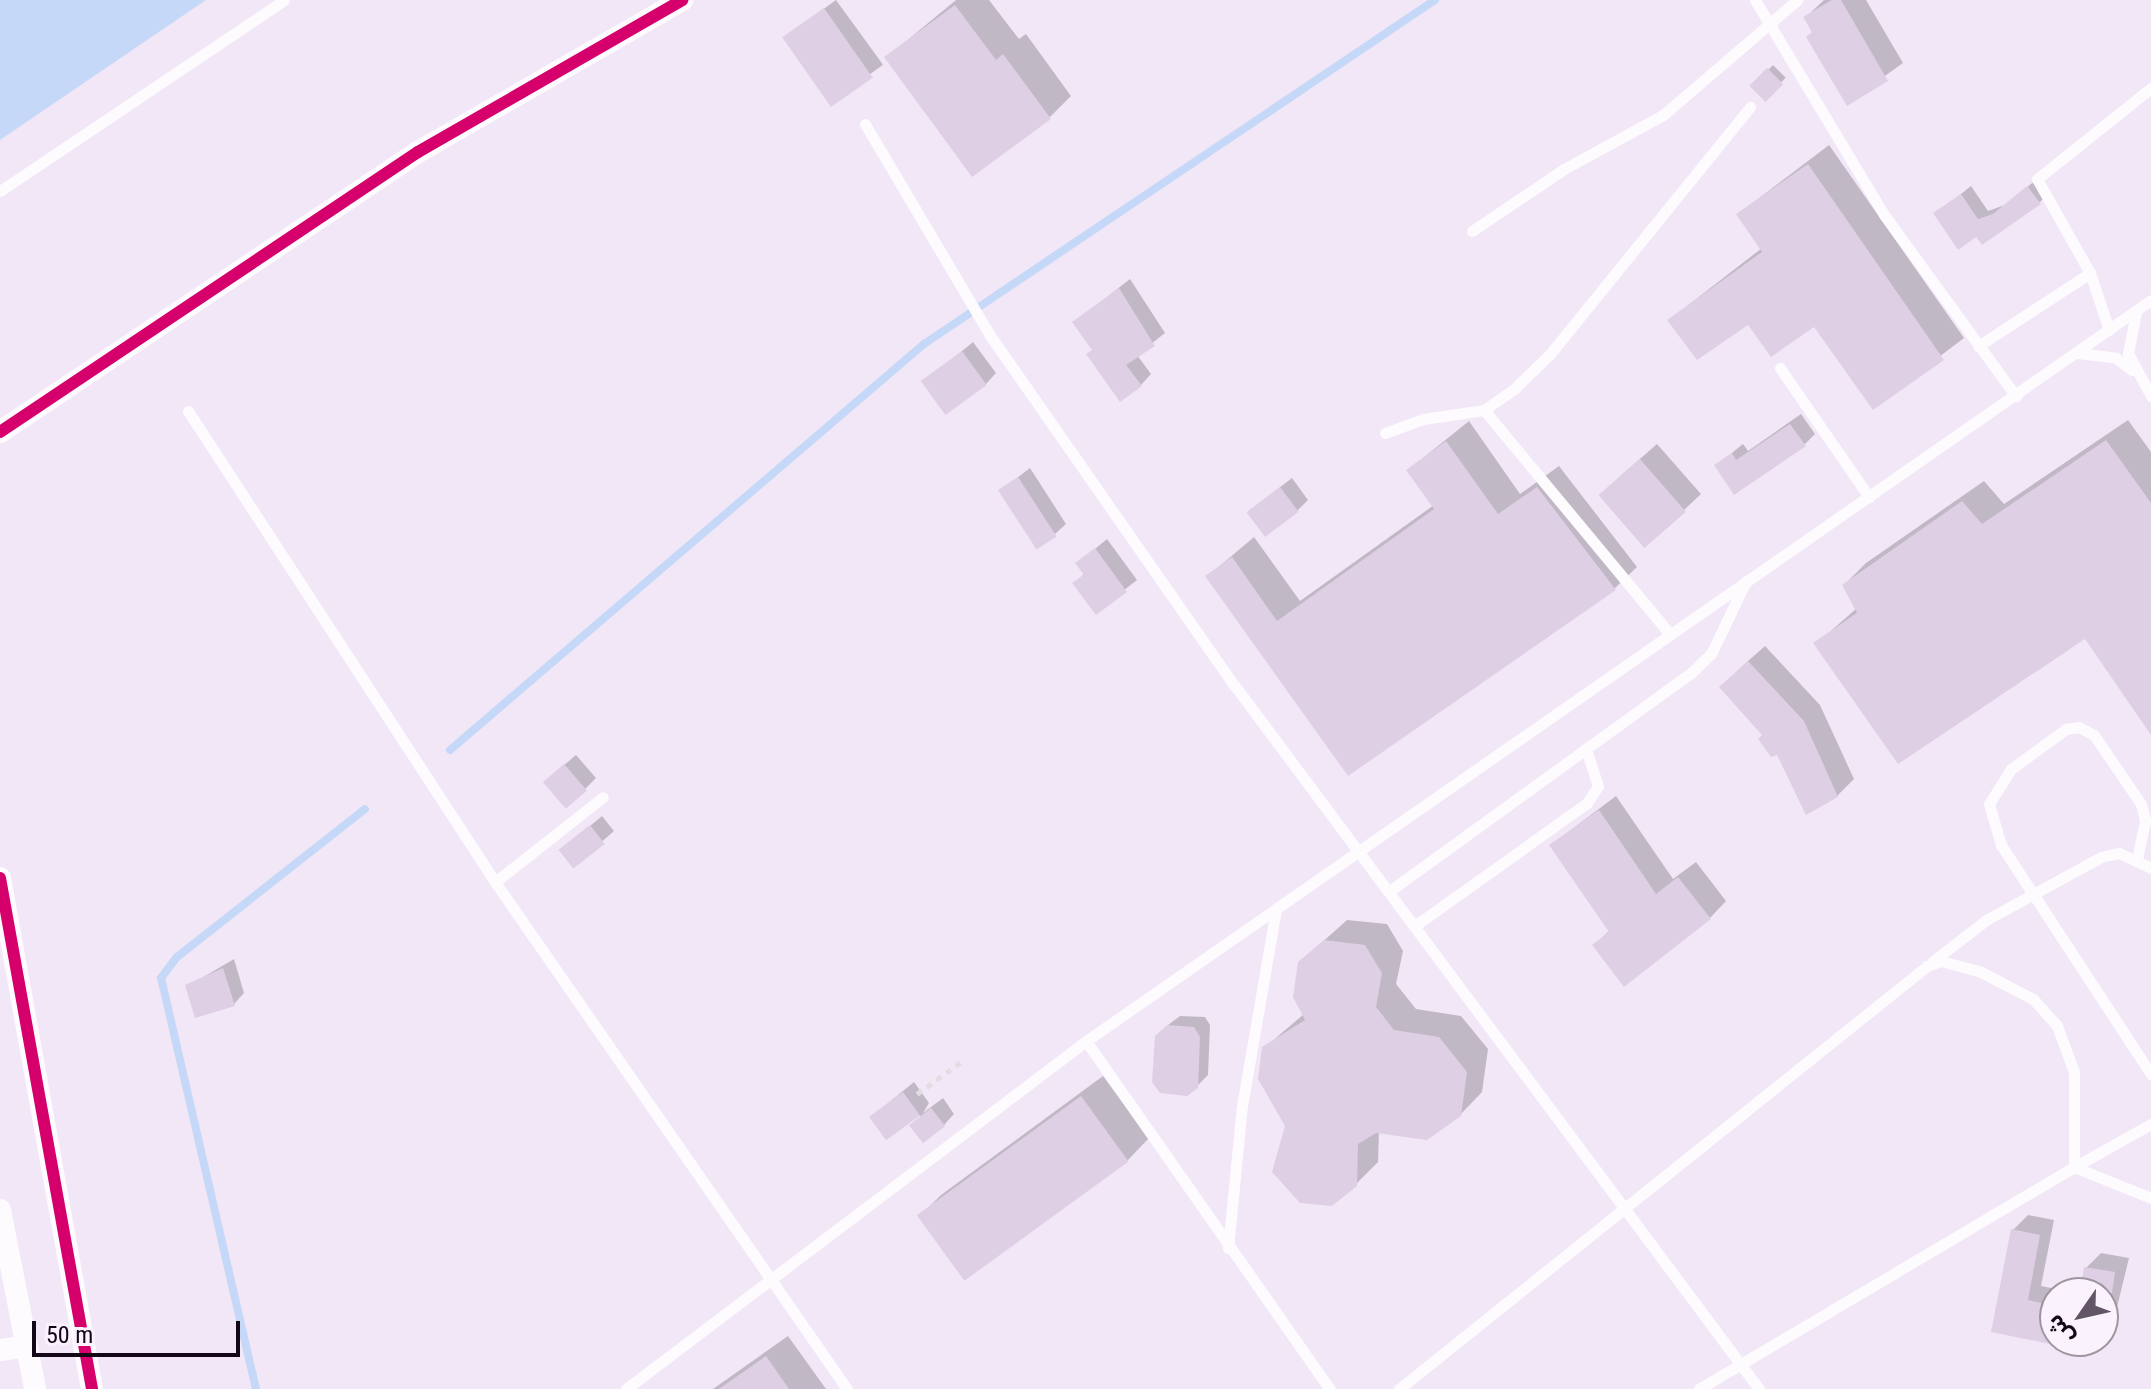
<!DOCTYPE html>
<meta charset="utf-8">
<style>
body{margin:0}
#map{position:relative;width:2151px;height:1389px;overflow:hidden;background:#f2e7f7;font-family:"Roboto Condensed","Noto Sans Arabic",sans-serif}
div>[style]{position:absolute}
[style*='--x']{left:calc(var(--x)*1px);top:calc(var(--y)*1px);width:calc(var(--w)*1px);rotate:calc(var(--a)*1deg)}
.water>*{inset:0;background:#c6d8f8}
.shadow>*{inset:0;background:#0003;transform-origin:0 0}
.stream>*{height:8px;margin:-4px;padding:0 4px;transform-origin:4px;border-radius:4px;background:#c6d8f8}
.building>*{inset:0;background:#dfcfe5;transform-origin:0 0}
.path>*{height:5px;margin-top:-2.5px;transform-origin:0;background:repeating-linear-gradient(90deg,#e1dee3 0 6px,transparent 0 12px)}
.service>*{height:11px;margin:-5.5px;padding:0 5.5px;transform-origin:5.5px;border-radius:5.5px;background:#fdfbfe}
.minor>*{height:22px;margin:-11px;padding:0 11px;transform-origin:11px;border-radius:11px;background:#fdfbfe}
.cycleway>*{height:12px;margin:-6px;padding:0 6px;transform-origin:6px;border-radius:6px;background:#d6006c}
span{translate:-50% -50%;white-space:nowrap;text-align:center;line-height:1.15;-webkit-text-stroke:6px #faf3fd;paint-order:stroke}
.north{position:absolute;left:2039px;top:1277px;width:80px;height:80px;box-sizing:border-box;background:#faf3fd;border:2px solid #9e95a1;border-radius:50%;rotate:236deg;font-size:22px;font-weight:700;line-height:32px;text-align:center;color:#130718}
.north::after{content:'';display:block;margin:auto;width:28px;height:36px;background:#615566;clip-path:polygon(50% 0,100% 100%,50% 72%,0 100%)}
.scale{position:absolute;left:32px;top:1321px;width:208px;height:36px;box-sizing:border-box;border:4px solid #130718;border-top:0;padding-left:10px;font-size:24px;line-height:28px;white-space:nowrap;color:#130718;-webkit-text-stroke:6px #faf3fd;paint-order:stroke}
</style>
<div id="map">
<div class="water">
<div style="clip-path:polygon(0 0,206px 0,0 140px)"></div>
</div>
<div class="shadow">
<div style="left:836px;top:0;width:80px;height:64px;rotate:54deg"></div>
<div style="clip-path:polygon(956px 0,989px 0,1019px 39px,1026px 34px,1071px 96px,1050px 117px,887px 57px)"></div>
<div style="clip-path:polygon(1866px 0,1903px 63px,1847px 103px,1805px 18px,1824px 0)"></div>
<div style="left:1773px;top:65px;width:18px;height:30px;rotate:45deg"></div>
<div style="clip-path:polygon(1829px 145px,1964px 338px,1873px 407px,1815px 324px,1669px 320px,1762px 248px,1738px 214px)"></div>
<div style="clip-path:polygon(2037px 179px,2049px 193px,2040px 202px,1976px 235px,1936px 214px,1971px 186px,1988px 211px,2005px 205px)"></div>
<div style="clip-path:polygon(1130px 279px,1165px 333px,1137px 355px,1151px 374px,1141px 385px,1094px 349px,1075px 322px)"></div>
<div style="clip-path:polygon(973px 342px,996px 373px,986px 384px,924px 382px)"></div>
<div style="clip-path:polygon(1801px 414px,1815px 434px,1804px 445px,1717px 465px,1743px 444px,1748px 451px)"></div>
<div style="clip-path:polygon(2128px 420px,2151px 452px,2151px 731px,2086px 637px,1816px 644px,1857px 608px,1844px 585px,1866px 563px,1984px 481px,2004px 504px)"></div>
<div style="clip-path:polygon(1469px 421px,1520px 494px,1559px 466px,1637px 567px,1615px 588px,1348px 774px,1208px 576px,1254px 537px,1300px 601px,1434px 505px,1408px 470px)"></div>
<div style="clip-path:polygon(1657px 444px,1701px 494px,1684px 510px,1617px 479px)"></div>
<div style="clip-path:polygon(1030px 468px,1066px 524px,1055px 534px,1000px 491px)"></div>
<div style="clip-path:polygon(1292px 478px,1308px 500px,1297px 511px,1249px 511px)"></div>
<div style="clip-path:polygon(1107px 539px,1137px 580px,1096px 612px,1075px 583px,1085px 573px,1078px 563px)"></div>
<div style="clip-path:polygon(1765px 646px,1820px 705px,1854px 779px,1837px 796px,1778px 753px,1765px 735px,1738px 670px)"></div>
<div style="clip-path:polygon(576px 755px,596px 778px,585px 789px,556px 772px)"></div>
<div style="clip-path:polygon(1616px 796px,1673px 879px,1696px 862px,1726px 901px,1710px 918px,1594px 945px,1610px 930px,1551px 845px)"></div>
<div style="clip-path:polygon(602px 816px,614px 831px,574px 866px,573px 840px)"></div>
<div style="clip-path:polygon(1347px 920px,1387px 924px,1403px 951px,1396px 984px,1416px 1009px,1461px 1016px,1488px 1049px,1482px 1092px,1460px 1115px,1379px 1132px,1378px 1162px,1355px 1185px,1288px 1126px,1264px 1048px,1304px 1014px,1299px 963px)"></div>
<div style="clip-path:polygon(234px 959px,244px 993px,234px 1004px,188px 986px)"></div>
<div style="clip-path:polygon(1180px 1016px,1205px 1017px,1210px 1025px,1208px 1075px,1196px 1087px,1168px 1025px)"></div>
<div style="clip-path:polygon(1103px 1076px,1149px 1138px,1128px 1160px,919px 1217px,941px 1195px)"></div>
<div style="clip-path:polygon(914px 1082px,929px 1103px,923px 1113px,943px 1098px,954px 1114px,944px 1125px,917px 1115px,871px 1117px)"></div>
<div style="clip-path:polygon(2028px 1215px,2054px 1220px,2041px 1286px,2077px 1293px,2055px 1293px,2055px 1341px,2103px 1341px,2103px 1293px,2083px 1293px,2086px 1268px,2101px 1253px,2129px 1258px,2110px 1336px,2095px 1351px,1993px 1331px,2013px 1230px)"></div>
<div style="clip-path:polygon(788px 1336px,826px 1389px,713px 1389px)"></div>
</div>
<div class="stream">
<div style="--x:450;--y:750;--w:624;--a:-40.58"></div>
<div style="--x:924;--y:344;--w:616;--a:-33.95"></div>
<div style="--x:256;--y:1389;--w:422;--a:-103"></div>
<div style="--x:161;--y:978;--w:26;--a:-53"></div>
<div style="--x:177;--y:957;--w:239;--a:-38.2"></div>
</div>
<div class="building">
<div style="clip-path:polygon(1832px 0,1841px 0,1888px 81px,1847px 106px,1806px 37px,1812px 32px,1803px 17px)"></div>
<div style="clip-path:polygon(955px 5px,996px 60px,1003px 54px,1051px 119px,972px 177px,884px 57px)"></div>
<div style="left:824px;top:8px;width:85px;height:51px;rotate:55deg"></div>
<div style="left:1767px;top:68px;width:23px;height:25px;rotate:45deg"></div>
<div style="clip-path:polygon(1808px 164px,1944px 360px,1873px 410px,1814px 327px,1771px 357px,1748px 325px,1697px 360px,1667px 320px,1762px 252px,1736px 214px)"></div>
<div style="clip-path:polygon(2027px 186px,2041px 204px,1982px 245px,1976px 237px,1958px 250px,1933px 213px,1961px 194px,1978px 219px,1993px 214px)"></div>
<div style="clip-path:polygon(1119px 288px,1155px 346px,1126px 365px,1142px 386px,1120px 402px,1086px 354px,1092px 350px,1072px 322px)"></div>
<div style="left:962px;top:351px;width:42px;height:51px;rotate:54deg"></div>
<div style="clip-path:polygon(1790px 424px,1806px 446px,1734px 495px,1714px 465px,1732px 453px,1736px 460px)"></div>
<div style="clip-path:polygon(2106px 440px,2151px 503px,2151px 735px,2085px 639px,1898px 764px,1813px 643px,1857px 613px,1842px 585px,1962px 501px,1982px 524px)"></div>
<div style="clip-path:polygon(1446px 441px,1498px 514px,1537px 487px,1616px 590px,1348px 776px,1205px 576px,1232px 557px,1277px 621px,1434px 509px,1406px 470px)"></div>
<div style="left:1640px;top:459px;width:70px;height:55px;rotate:49deg"></div>
<div style="left:1018px;top:477px;width:71px;height:24px;rotate:57deg"></div>
<div style="left:1280px;top:487px;width:31px;height:42px;rotate:53deg"></div>
<div style="clip-path:polygon(1095px 548px,1127px 592px,1096px 615px,1072px 583px,1084px 575px,1075px 563px)"></div>
<div style="clip-path:polygon(1748px 661px,1804px 721px,1838px 797px,1806px 815px,1777px 755px,1771px 757px,1758px 739px,1762px 735px,1719px 687px)"></div>
<div style="left:564px;top:764px;width:35px;height:28px;rotate:49deg"></div>
<div style="clip-path:polygon(1599px 810px,1656px 894px,1678px 877px,1711px 919px,1624px 987px,1592px 945px,1609px 932px,1549px 845px)"></div>
<div style="left:590px;top:825px;width:24px;height:40px;rotate:52deg"></div>
<div style="clip-path:polygon(1324px 940px,1365px 945px,1382px 973px,1376px 1007px,1394px 1030px,1439px 1037px,1467px 1072px,1461px 1116px,1427px 1140px,1376px 1133px,1358px 1144px,1357px 1186px,1332px 1206px,1300px 1203px,1272px 1172px,1285px 1126px,1258px 1079px,1262px 1047px,1305px 1020px,1293px 997px,1298px 962px)"></div>
<div style="clip-path:polygon(223px 968px,235px 1006px,195px 1018px,185px 985px)"></div>
<div style="clip-path:polygon(1167px 1025px,1194px 1027px,1200px 1037px,1198px 1088px,1187px 1096px,1160px 1093px,1152px 1082px,1155px 1036px)"></div>
<div style="left:903px;top:1092px;width:29px;height:42px;rotate:54deg"></div>
<div style="left:1081px;top:1096px;width:81px;height:203px;rotate:54deg"></div>
<div style="left:931px;top:1108px;width:23px;height:28px;rotate:52deg"></div>
<div style="clip-path:polygon(2011px 1229px,2040px 1235px,2028px 1300px,2055px 1306px,2055px 1345px,1991px 1332px)"></div>
<div style="clip-path:polygon(2084px 1267px,2115px 1272px,2112px 1293px,2080px 1293px)"></div>
<div style="clip-path:polygon(766px 1356px,789px 1389px,719px 1389px)"></div>
</div>
<div class="path">
<div style="--x:917;--y:1094;--w:54;--a:-36"></div>
</div>
<div class="service">
<div style="--x:1755;--y:0;--w:252;--a:59"></div>
<div style="--x:1885;--y:216;--w:223;--a:54"></div>
<div style="--x:865;--y:124;--w:244;--a:59.4"></div>
<div style="--x:989;--y:334;--w:429;--a:55.1"></div>
<div style="--x:1235;--y:686;--w:877;--a:53.3"></div>
<div style="--x:0;--y:191;--w:342;--a:-33.9"></div>
<div style="--x:1472;--y:231;--w:111;--a:-34"></div>
<div style="--x:1564;--y:169;--w:113;--a:-28.6"></div>
<div style="--x:1663;--y:115;--w:177;--a:-40.6"></div>
<div style="--x:2136;--y:313;--w:41;--a:101.3"></div>
<div style="--x:2128;--y:353;--w:49;--a:61.9"></div>
<div style="--x:2109;--y:330;--w:60;--a:-108.4"></div>
<div style="--x:2090;--y:273;--w:108;--a:-119.4"></div>
<div style="--x:2037;--y:179;--w:146;--a:-38.6"></div>
<div style="--x:1978;--y:346;--w:134;--a:-33.1"></div>
<div style="--x:2078;--y:353;--w:38;--a:7"></div>
<div style="--x:2116;--y:358;--w:20;--a:37"></div>
<div style="--x:1780;--y:368;--w:157;--a:55.4"></div>
<div style="--x:1484;--y:410;--w:290;--a:50.3"></div>
<div style="--x:188;--y:411;--w:562;--a:56.9"></div>
<div style="--x:495;--y:882;--w:617;--a:55.23"></div>
<div style="--x:1385;--y:433;--w:40;--a:-20.2"></div>
<div style="--x:1423;--y:419;--w:62;--a:-8.4"></div>
<div style="--x:1484;--y:410;--w:38;--a:-35"></div>
<div style="--x:1515;--y:388;--w:49;--a:-44.2"></div>
<div style="--x:1550;--y:354;--w:318;--a:-51"></div>
<div style="--x:2137;--y:859;--w:40;--a:-78"></div>
<div style="--x:2145;--y:820;--w:16;--a:-104"></div>
<div style="--x:2141;--y:804;--w:83;--a:-124.3"></div>
<div style="--x:2094;--y:735;--w:17;--a:-152"></div>
<div style="--x:2079;--y:727;--w:13;--a:171"></div>
<div style="--x:2066;--y:729;--w:68;--a:144"></div>
<div style="--x:2011;--y:769;--w:41;--a:122.2"></div>
<div style="--x:1989;--y:804;--w:43;--a:73.7"></div>
<div style="--x:2001;--y:845;--w:274;--a:56.8"></div>
<div style="--x:495;--y:882;--w:137;--a:-38.2"></div>
<div style="--x:1391;--y:890;--w:370;--a:-35.9"></div>
<div style="--x:1691;--y:673;--w:28;--a:-44"></div>
<div style="--x:1711;--y:654;--w:81;--a:-64.4"></div>
<div style="--x:1416;--y:925;--w:210;--a:-35.5"></div>
<div style="--x:1587;--y:803;--w:20;--a:-57"></div>
<div style="--x:1598;--y:786;--w:39;--a:-108"></div>
<div style="--x:1933;--y:961;--w:67;--a:-37.7"></div>
<div style="--x:1986;--y:920;--w:131;--a:-28.7"></div>
<div style="--x:2101;--y:857;--w:18;--a:-13"></div>
<div style="--x:2119;--y:853;--w:35;--a:25"></div>
<div style="--x:1086;--y:1041;--w:425;--a:55"></div>
<div style="--x:2074;--y:1167;--w:88;--a:-29.2"></div>
<div style="--x:2074;--y:1167;--w:83;--a:21.9"></div>
<div style="--x:1228;--y:1248;--w:143;--a:-84.4"></div>
<div style="--x:1242;--y:1106;--w:200;--a:-80.2"></div>
<div style="--x:626;--y:1389;--w:577;--a:-37.11"></div>
<div style="--x:1086;--y:1041;--w:1297;--a:-34.83"></div>
<div style="--x:1399;--y:1389;--w:677;--a:-38.7"></div>
<div style="--x:1927;--y:966;--w:15;--a:-20"></div>
<div style="--x:1941;--y:961;--w:39;--a:15"></div>
<div style="--x:1979;--y:971;--w:61;--a:27.4"></div>
<div style="--x:2033;--y:999;--w:36;--a:48"></div>
<div style="--x:2057;--y:1026;--w:49;--a:69.7"></div>
<div style="--x:2074;--y:1072;--w:95;--a:90"></div>
<div style="--x:2074;--y:1167;--w:436;--a:149.4"></div>
</div>
<div class="minor">
<div style="--x:0;--y:432;--w:503;--a:-33.82"></div>
<div style="--x:418;--y:152;--w:305;--a:-29.9"></div>
<div style="--x:0;--y:878;--w:519;--a:79.79"></div>
<div style="--x:0;--y:1210;--w:182;--a:78.9"></div>
<div style="--x:0;--y:1350;--w:27;--a:-8"></div>
</div>
<div class="cycleway">
<div style="--x:0;--y:432;--w:503;--a:-33.82"></div>
<div style="--x:418;--y:152;--w:305;--a:-29.9"></div>
<div style="--x:0;--y:878;--w:519;--a:79.79"></div>
</div>
<div class="north">ش</div>
<div class="scale">50 m</div>
</div>
